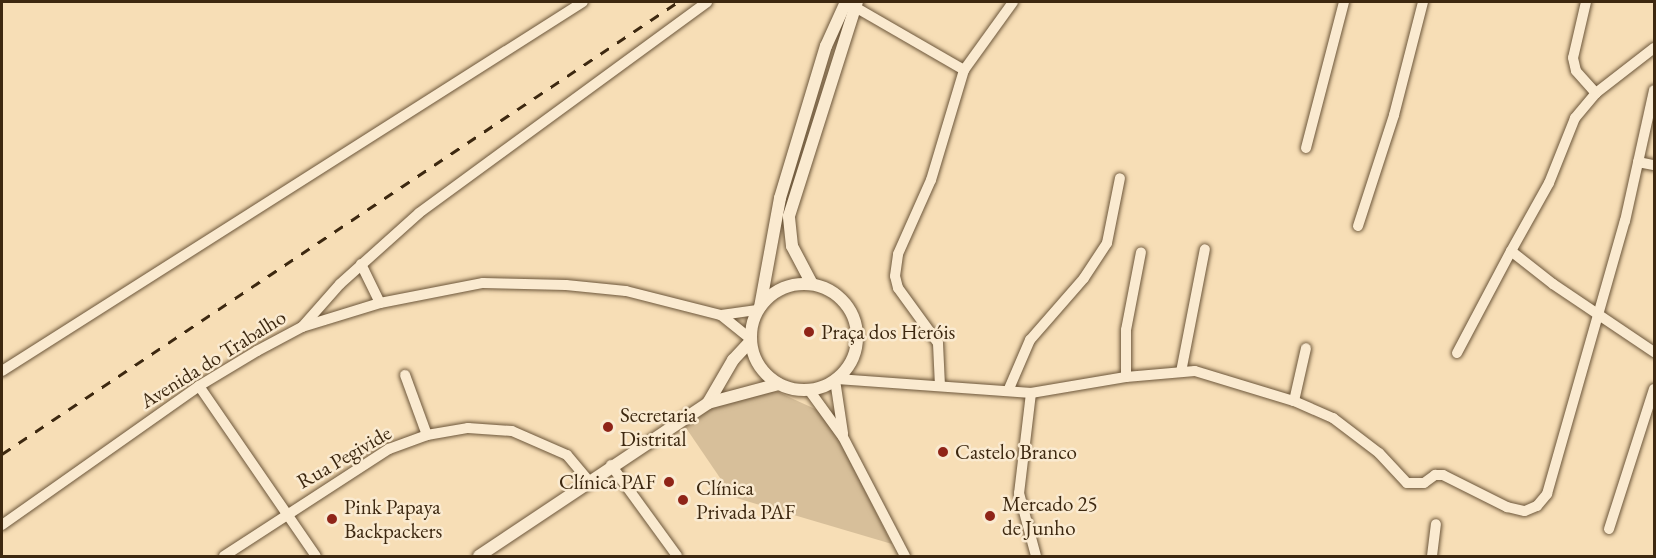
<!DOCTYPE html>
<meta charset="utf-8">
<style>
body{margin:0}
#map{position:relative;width:1656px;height:558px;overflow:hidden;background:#f7deb6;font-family:"EB Garamond",serif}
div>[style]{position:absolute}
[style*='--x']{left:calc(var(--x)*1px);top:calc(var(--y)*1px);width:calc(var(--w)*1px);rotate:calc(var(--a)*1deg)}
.green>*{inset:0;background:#d7bf9a}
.roads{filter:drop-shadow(0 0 2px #6c563a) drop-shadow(0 0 2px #6c563a)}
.minor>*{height:10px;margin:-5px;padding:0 5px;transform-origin:5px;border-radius:5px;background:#faead0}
.tertiary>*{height:12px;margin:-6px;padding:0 6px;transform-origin:6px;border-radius:6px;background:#faead0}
.tertiary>.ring{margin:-6px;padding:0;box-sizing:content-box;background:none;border:12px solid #faead0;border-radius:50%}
.rail>*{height:3px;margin-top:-1.5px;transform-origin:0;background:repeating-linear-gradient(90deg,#3d2810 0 10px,transparent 0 20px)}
.dots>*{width:16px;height:16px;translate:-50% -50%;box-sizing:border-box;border:3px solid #faead0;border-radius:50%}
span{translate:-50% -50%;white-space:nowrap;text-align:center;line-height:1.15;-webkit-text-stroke:5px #faead0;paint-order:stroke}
.poi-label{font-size:21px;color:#3d2810}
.left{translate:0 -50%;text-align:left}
.right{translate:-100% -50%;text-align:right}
.street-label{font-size:21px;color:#3d2810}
.frame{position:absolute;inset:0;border:3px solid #3d2810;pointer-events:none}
</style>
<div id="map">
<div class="green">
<div style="clip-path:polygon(758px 391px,778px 392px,826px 414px,892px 544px,733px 497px,684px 425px,734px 395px)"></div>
</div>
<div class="roads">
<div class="minor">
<div style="--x:1586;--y:2;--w:57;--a:103.1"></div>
<div style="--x:1573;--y:58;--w:13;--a:77"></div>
<div style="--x:1576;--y:71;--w:30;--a:48"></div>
<div style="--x:855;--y:7;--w:126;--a:30"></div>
<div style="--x:1654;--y:48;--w:73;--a:142.2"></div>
<div style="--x:1596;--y:93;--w:33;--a:130"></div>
<div style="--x:1575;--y:118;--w:70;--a:111.8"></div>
<div style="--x:1549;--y:183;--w:78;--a:119.2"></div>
<div style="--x:1511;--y:251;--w:53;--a:38.2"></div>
<div style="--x:1553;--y:284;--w:122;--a:34"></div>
<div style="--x:1306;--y:148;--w:151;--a:-75.4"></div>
<div style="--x:1638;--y:162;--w:16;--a:11"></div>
<div style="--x:1358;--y:226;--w:117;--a:-72"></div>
<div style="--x:1394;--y:115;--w:117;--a:-75.6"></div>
<div style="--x:361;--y:264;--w:43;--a:64"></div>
<div style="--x:721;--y:315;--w:37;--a:-8"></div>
<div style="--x:302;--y:327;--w:57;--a:-48.5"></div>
<div style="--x:340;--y:284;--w:106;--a:-41.9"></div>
<div style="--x:419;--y:213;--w:357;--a:-36.2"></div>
<div style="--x:1457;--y:353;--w:115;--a:-62.1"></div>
<div style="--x:2;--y:371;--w:688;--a:-32.42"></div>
<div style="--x:1181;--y:372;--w:125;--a:-79"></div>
<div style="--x:405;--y:375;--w:64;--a:69.9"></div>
<div style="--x:1126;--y:377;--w:47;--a:-90"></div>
<div style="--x:1126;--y:330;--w:79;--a:-79.1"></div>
<div style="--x:837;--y:379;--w:195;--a:4.1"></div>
<div style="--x:1031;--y:393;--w:96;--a:-9.6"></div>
<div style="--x:1126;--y:377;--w:69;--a:-5"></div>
<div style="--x:1195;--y:371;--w:103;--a:16.9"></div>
<div style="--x:1294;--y:401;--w:43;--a:23.6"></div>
<div style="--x:1333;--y:418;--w:58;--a:37.3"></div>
<div style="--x:1379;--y:453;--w:41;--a:47"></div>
<div style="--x:1407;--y:483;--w:17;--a:0"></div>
<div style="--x:1424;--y:483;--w:14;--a:-36"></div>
<div style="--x:1435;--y:475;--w:8;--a:0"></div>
<div style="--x:1443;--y:475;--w:72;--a:26.6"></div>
<div style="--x:1507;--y:507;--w:18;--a:13"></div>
<div style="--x:1525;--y:511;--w:13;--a:-23"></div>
<div style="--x:1537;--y:506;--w:16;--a:-50"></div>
<div style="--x:1547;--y:494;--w:284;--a:-74.1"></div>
<div style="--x:1625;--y:221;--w:134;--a:-77.5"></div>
<div style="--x:835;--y:380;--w:54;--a:81.4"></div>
<div style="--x:199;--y:386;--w:206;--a:55.5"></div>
<div style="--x:940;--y:386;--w:43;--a:-92.7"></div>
<div style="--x:938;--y:343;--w:68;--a:-126"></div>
<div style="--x:898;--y:288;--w:12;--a:-104"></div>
<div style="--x:895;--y:276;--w:22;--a:-82"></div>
<div style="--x:898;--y:254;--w:81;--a:-66"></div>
<div style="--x:931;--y:180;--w:115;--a:-73.3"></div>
<div style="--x:964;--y:70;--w:84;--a:-54.2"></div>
<div style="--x:809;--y:390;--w:58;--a:54.1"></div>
<div style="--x:843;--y:437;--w:134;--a:62.5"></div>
<div style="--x:1008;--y:391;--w:56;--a:-66.7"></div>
<div style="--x:1030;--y:340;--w:82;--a:-48.9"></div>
<div style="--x:1084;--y:278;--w:42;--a:-56.7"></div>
<div style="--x:1107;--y:243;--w:66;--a:-78.7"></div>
<div style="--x:1031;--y:393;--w:101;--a:96.8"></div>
<div style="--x:1019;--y:493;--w:65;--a:74.9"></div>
<div style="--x:1294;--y:401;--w:54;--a:-77.2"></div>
<div style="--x:611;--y:465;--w:112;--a:54"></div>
<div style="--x:2;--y:525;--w:241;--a:-35.2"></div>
<div style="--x:199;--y:386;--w:68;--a:-31.1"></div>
<div style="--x:257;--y:351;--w:51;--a:-28.1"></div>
<div style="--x:302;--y:327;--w:82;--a:-17.1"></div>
<div style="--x:380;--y:303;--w:105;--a:-11"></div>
<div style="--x:483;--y:283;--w:83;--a:1.4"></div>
<div style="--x:566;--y:285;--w:60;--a:5.7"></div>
<div style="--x:626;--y:291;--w:98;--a:14.2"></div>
<div style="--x:721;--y:315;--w:38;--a:39"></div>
<div style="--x:1609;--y:529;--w:147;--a:-72.2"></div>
<div style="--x:224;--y:556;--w:197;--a:-33"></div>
<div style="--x:389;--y:449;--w:40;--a:-20.2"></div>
<div style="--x:427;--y:435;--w:42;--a:-9.7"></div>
<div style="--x:468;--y:428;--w:44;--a:3.9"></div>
<div style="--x:512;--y:431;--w:60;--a:23.6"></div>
<div style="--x:567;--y:455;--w:33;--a:50"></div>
<div style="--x:1432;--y:556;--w:32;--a:-83"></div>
</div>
<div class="tertiary">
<div class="ring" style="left:751px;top:284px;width:94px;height:94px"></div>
<div style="--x:812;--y:284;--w:43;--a:-117.8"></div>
<div style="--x:792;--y:246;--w:30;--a:-96"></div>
<div style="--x:789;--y:216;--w:225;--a:-72.4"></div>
<div style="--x:760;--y:307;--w:111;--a:-79.6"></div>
<div style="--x:780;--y:198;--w:159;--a:-73.2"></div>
<div style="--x:826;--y:46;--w:48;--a:-65.6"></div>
<div style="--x:708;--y:403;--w:50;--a:-59.8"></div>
<div style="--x:733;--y:360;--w:26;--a:-47"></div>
<div style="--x:479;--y:556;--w:275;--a:-33.7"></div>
<div style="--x:708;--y:403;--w:73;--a:-15"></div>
</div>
</div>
<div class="rail">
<div style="--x:2;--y:454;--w:813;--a:-33.77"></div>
</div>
<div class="dots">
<div style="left:809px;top:332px;background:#8f2418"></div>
<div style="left:608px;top:427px;background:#8f2418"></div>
<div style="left:943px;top:452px;background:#8f2418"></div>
<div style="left:669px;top:482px;background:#8f2418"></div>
<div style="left:683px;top:500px;background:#8f2418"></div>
<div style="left:990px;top:516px;background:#8f2418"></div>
<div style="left:332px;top:519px;background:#8f2418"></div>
</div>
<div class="poi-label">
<span class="left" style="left:821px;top:332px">Praça dos Heróis</span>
<span class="left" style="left:620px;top:427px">Secretaria<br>Distrital</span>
<span class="left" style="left:955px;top:452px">Castelo Branco</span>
<span class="right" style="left:656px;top:482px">Clínica PAF</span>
<span class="left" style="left:696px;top:500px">Clínica<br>Privada PAF</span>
<span class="left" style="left:1002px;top:516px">Mercado 25<br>de Junho</span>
<span class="left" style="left:344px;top:519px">Pink Papaya<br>Backpackers</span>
</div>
<div class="street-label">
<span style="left:213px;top:359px;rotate:-32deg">Avenida do Trabalho</span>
<span style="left:344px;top:457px;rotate:-30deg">Rua Pegivide</span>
</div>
<div class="frame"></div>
</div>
